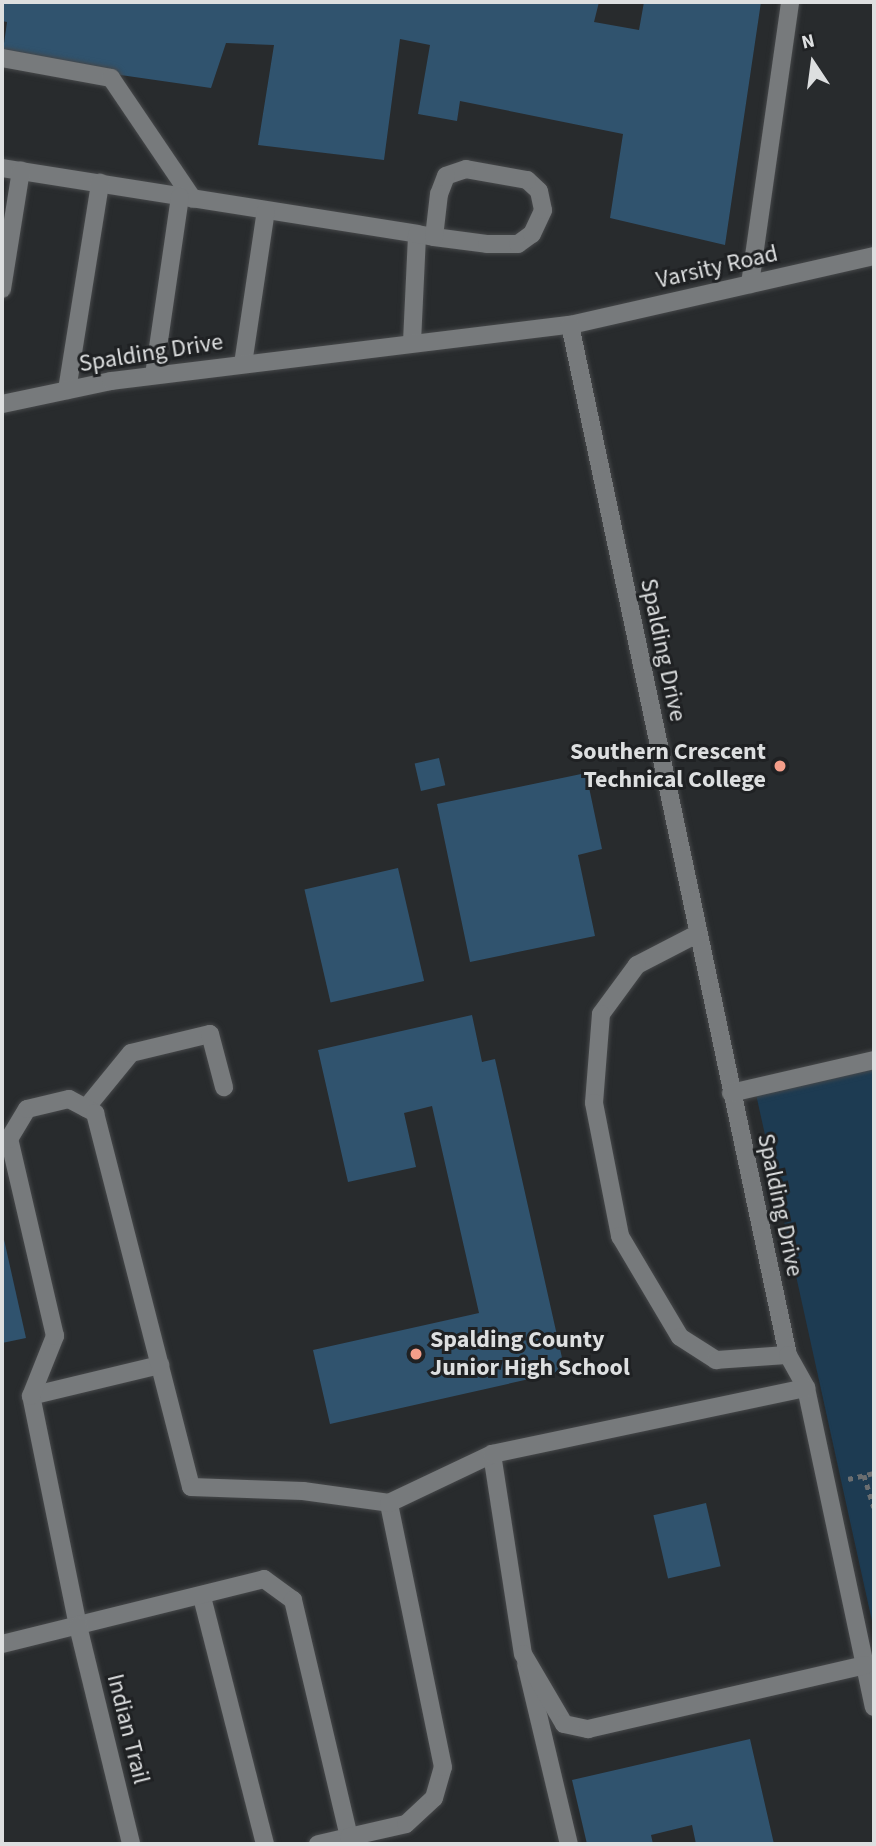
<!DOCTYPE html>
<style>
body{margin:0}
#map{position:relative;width:876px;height:1846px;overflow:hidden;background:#282b2d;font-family:"Source Sans 3",sans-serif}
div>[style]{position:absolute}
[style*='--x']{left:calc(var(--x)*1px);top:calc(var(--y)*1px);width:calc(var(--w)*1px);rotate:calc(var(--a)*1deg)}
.green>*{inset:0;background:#1d3b52}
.building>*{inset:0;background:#30536e;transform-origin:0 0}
.path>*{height:4.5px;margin-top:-2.25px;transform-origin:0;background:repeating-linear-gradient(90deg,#6b6e70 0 5px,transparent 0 10px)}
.roads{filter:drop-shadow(0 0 2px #46484a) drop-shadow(0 0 2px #46484a)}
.service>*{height:18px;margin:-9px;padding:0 9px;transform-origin:9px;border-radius:9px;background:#777a7c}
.minor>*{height:18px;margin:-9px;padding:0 9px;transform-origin:9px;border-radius:9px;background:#777a7c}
.dots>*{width:19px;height:19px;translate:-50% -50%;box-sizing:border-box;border:4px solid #1f2123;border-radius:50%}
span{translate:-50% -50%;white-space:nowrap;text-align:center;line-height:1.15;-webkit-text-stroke:6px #1f2123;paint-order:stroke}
.street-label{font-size:24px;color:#dddfe0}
.poi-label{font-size:24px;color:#dddfe0;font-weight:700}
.right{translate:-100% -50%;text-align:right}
.left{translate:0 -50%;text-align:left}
.frame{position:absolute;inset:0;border:4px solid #dddfe0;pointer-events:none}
.north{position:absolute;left:778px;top:28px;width:70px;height:70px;-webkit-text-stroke:5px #1f2123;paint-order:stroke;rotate:347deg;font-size:19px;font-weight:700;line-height:28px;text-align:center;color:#dddfe0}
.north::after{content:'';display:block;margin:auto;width:24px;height:32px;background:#dddfe0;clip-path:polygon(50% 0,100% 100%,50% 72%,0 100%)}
</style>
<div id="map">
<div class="green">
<div style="clip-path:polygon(874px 1059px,874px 1630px,754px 1085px)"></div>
</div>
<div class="building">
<div style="clip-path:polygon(2px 2px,599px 2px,594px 22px,639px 30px,644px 2px,761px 2px,725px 245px,610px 218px,623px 134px,460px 101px,457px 121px,418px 114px,430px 45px,400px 39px,384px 160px,258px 145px,274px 45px,226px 43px,211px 88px,2px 58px,7px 22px,2px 21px)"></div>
<div style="left:439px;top:758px;width:28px;height:25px;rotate:77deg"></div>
<div style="clip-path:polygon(586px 773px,602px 849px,578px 855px,595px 936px,470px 962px,437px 804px)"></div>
<div style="left:398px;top:868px;width:116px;height:96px;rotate:77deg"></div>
<div style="clip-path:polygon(472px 1015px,482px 1062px,495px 1059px,565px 1371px,330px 1424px,313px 1350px,479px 1313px,432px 1106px,404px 1113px,416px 1167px,348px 1182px,318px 1050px)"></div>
<div style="clip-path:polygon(3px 1235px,26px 1338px,2px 1343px,2px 1236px)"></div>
<div style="left:706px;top:1503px;width:65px;height:54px;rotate:77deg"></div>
<div style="clip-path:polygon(750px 1739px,774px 1844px,696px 1844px,692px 1825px,651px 1835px,653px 1844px,587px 1844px,572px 1780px)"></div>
</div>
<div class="path">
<div style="--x:864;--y:1475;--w:34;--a:73"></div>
<div style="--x:848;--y:1479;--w:27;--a:-13"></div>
</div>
<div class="roads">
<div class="service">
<div style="--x:2;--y:58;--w:111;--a:10.4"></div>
<div style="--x:111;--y:78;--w:146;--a:55.9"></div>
<div style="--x:2;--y:168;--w:420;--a:9"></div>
<div style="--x:750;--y:284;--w:285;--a:-81.9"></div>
<div style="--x:2;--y:289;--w:120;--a:-80.9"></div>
<div style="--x:412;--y:342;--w:108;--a:-87.3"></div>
<div style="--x:417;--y:234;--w:17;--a:10"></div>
<div style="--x:434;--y:237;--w:53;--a:7.5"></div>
<div style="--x:487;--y:244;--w:31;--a:0"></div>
<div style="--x:518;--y:244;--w:17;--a:-36"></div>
<div style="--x:532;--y:234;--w:26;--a:-65"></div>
<div style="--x:543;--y:210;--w:19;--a:-102"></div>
<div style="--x:539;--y:191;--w:16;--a:-137"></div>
<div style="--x:527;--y:180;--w:62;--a:-169.8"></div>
<div style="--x:466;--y:169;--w:21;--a:161"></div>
<div style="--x:446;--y:176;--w:19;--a:111"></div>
<div style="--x:439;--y:194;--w:43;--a:96.6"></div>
<div style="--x:243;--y:364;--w:155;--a:-81.5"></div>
<div style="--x:154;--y:375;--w:180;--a:-81.7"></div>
<div style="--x:67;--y:390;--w:210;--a:-80.9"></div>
<div style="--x:2;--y:404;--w:111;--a:-11.9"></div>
<div style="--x:111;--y:381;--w:462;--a:-7"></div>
<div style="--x:697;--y:934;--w:68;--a:152.7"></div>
<div style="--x:637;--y:965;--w:61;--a:126.3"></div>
<div style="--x:601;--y:1014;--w:89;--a:94.5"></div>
<div style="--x:594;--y:1103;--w:136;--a:78.9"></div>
<div style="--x:620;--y:1236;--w:117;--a:59.3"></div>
<div style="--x:680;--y:1337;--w:43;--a:32.6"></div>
<div style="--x:716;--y:1360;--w:72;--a:-4"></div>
<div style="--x:86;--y:1108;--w:71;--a:-50.7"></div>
<div style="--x:131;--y:1053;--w:81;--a:-13.5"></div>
<div style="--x:210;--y:1034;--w:55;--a:75.2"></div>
<div style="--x:31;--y:1396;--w:133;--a:-13.5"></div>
<div style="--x:202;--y:1597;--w:255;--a:75.7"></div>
<div style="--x:78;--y:1626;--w:235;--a:-101.5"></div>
<div style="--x:31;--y:1396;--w:65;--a:-68.2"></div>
<div style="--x:55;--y:1336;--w:202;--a:-103.1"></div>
<div style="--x:9;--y:1139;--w:35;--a:-59"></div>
<div style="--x:27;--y:1109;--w:43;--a:-13.4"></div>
<div style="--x:69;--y:1099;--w:30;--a:28"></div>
<div style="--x:95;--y:1113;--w:386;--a:75.6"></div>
<div style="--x:2;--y:1644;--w:270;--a:-13.9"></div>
<div style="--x:264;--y:1579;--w:36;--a:36"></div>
<div style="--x:293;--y:1600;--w:244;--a:76.7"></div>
<div style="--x:349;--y:1837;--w:32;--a:167"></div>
<div style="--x:526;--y:1664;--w:185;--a:76.6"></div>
<div style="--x:349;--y:1837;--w:58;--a:-12.8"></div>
<div style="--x:406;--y:1824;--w:38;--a:-43"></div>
<div style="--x:434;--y:1798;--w:32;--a:-74"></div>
<div style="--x:443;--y:1767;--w:269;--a:-101.6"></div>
</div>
<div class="minor">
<div style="--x:874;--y:256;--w:312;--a:167.2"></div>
<div style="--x:570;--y:325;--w:1053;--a:78.05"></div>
<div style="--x:788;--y:1355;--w:38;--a:61"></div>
<div style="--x:806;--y:1388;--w:326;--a:78"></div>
<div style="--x:731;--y:1093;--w:147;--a:-13"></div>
<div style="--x:492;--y:1454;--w:202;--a:81.2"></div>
<div style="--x:523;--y:1654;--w:81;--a:59.6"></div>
<div style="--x:564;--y:1724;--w:25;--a:12"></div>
<div style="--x:588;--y:1729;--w:284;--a:-13"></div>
<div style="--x:191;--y:1487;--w:112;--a:2"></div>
<div style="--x:303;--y:1491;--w:87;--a:7.9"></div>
<div style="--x:389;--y:1503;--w:114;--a:-25.4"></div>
<div style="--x:492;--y:1454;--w:321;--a:-11.9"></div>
<div style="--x:78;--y:1626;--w:224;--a:76.3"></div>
</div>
</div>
<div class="dots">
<div style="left:780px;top:766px;background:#f49e8a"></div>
<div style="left:416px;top:1354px;background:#f49e8a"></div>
</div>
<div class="street-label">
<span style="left:717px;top:267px;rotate:-13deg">Varsity Road</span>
<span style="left:151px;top:353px;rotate:-9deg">Spalding Drive</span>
<span style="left:663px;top:650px;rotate:78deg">Spalding Drive</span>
<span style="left:780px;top:1205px;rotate:78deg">Spalding Drive</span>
<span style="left:128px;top:1729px;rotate:76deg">Indian Trail</span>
</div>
<div class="poi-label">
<span class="right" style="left:766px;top:766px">Southern Crescent<br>Technical College</span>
<span class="left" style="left:430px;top:1354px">Spalding County<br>Junior High School</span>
</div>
<div class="frame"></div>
<div class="north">N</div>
</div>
